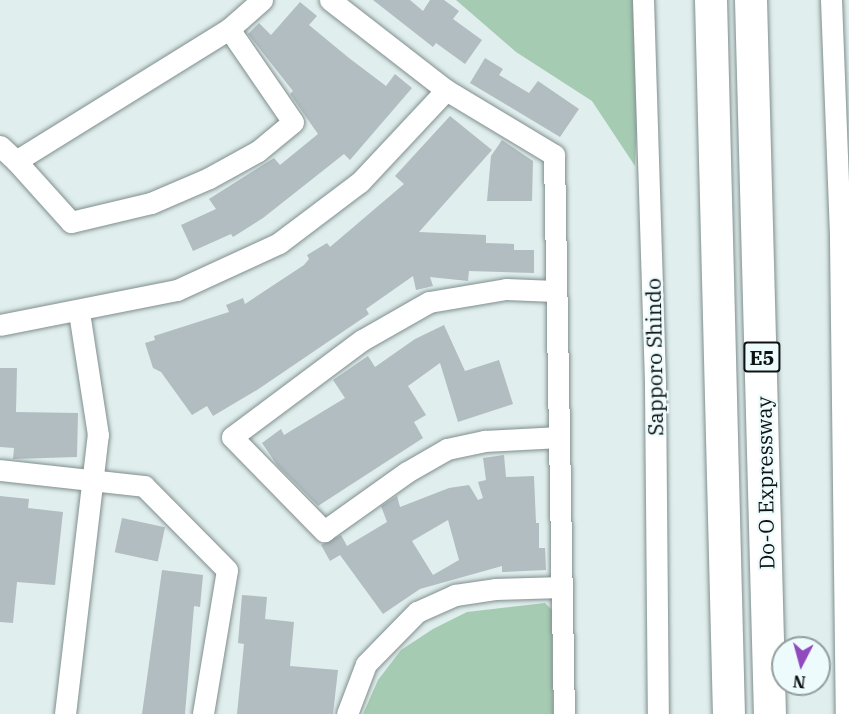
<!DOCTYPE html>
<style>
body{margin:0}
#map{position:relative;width:849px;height:714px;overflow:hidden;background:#e0eeee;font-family:"IBM Plex Serif",serif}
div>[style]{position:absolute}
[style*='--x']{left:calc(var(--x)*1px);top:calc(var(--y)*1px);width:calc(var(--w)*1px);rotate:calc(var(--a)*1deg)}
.green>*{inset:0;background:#a5cbb2}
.building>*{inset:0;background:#b1bdc1;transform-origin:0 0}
.roads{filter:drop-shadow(0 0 2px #818e8e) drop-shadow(0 0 2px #818e8e)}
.minor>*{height:21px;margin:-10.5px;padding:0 10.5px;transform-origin:10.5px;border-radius:10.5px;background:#fff}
.highway>*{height:32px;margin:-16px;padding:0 16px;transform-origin:16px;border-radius:16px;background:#fff}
span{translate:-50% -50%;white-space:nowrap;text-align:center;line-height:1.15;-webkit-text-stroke:4.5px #edfbfc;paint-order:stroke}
.shield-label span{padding:2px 4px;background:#edfbfc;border:2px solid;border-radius:4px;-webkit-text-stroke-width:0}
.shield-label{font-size:20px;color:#0e1213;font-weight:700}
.street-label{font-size:21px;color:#0e1213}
.north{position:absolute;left:771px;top:636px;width:60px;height:60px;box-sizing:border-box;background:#edfbfc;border:2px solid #949e9f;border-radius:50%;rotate:186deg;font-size:16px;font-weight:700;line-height:24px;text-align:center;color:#0e1213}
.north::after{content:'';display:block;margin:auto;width:21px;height:27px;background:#904abe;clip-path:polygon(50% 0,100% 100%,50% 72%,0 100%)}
</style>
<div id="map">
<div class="green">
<div style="clip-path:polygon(456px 0,637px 0,640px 57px,635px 166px,592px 101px,516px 52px)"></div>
<div style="clip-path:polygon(545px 603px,552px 610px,553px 714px,363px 714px,378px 680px,401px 650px,433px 629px,467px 612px)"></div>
</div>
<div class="building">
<div style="clip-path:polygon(373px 0,410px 0,423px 11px,430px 0,444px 0,459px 11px,453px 19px,482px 40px,465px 64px,436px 43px,433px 47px)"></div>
<div style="clip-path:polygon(300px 2px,317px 16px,309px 25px,349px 58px,386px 86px,395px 74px,412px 88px,350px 160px,344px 154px,263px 218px,233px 237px,231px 234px,193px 251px,181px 225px,216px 209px,209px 199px,274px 158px,280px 165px,318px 134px,290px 94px,293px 91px,248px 34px,259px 23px,271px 35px)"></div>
<div style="clip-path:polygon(485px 58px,503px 69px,499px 75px,529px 93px,538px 81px,579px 109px,560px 137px,470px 83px)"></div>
<div style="clip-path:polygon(450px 116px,492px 150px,419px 232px,486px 235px,486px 243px,514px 244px,514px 250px,534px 250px,534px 273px,469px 271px,468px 281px,430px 277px,433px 286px,416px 290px,413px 276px,366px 309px,369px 314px,257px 390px,213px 416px,207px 406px,192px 415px,161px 372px,153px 368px,145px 343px,155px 340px,154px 336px,229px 312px,226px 305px,243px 298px,245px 304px,304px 265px,309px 259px,307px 255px,327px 243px,330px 247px,404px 184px,395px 176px)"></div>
<div style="clip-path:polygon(502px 140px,533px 161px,532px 201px,487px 201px,491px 156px)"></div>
<div style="clip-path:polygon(444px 325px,465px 371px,499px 360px,513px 404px,458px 422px,440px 363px,408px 386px,426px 415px,414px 422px,423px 438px,318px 506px,277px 465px,262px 443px,281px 429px,284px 435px,345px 398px,333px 380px,368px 356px,375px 367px,415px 339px)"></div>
<div style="clip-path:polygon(0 368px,17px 368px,16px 412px,78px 413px,77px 457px,13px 459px,14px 448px,0 447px)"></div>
<div style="clip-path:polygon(evenodd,504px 455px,506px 477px,534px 476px,536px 523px,539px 523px,539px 548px,545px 548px,546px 570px,502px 572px,502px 566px,420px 589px,383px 614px,340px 555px,330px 561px,321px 545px,341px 535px,347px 546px,387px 522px,381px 506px,397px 496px,400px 507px,449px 488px,469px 485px,478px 500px,483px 498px,478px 482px,486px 480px,483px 458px,504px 455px,448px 520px,459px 560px,433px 575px,412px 541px,448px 520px)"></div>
<div style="clip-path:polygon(0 496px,29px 499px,28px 508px,63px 512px,55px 585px,17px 582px,13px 623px,0 622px)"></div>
<div style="left:122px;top:518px;width:44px;height:35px;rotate:12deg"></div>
<div style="clip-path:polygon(162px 570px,203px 575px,200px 607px,194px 606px,185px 714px,142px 714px)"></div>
<div style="clip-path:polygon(242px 595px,267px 597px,265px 619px,294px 622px,290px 666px,338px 670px,333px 714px,237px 714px,244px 644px,238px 643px)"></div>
</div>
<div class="roads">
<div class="minor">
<div style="--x:330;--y:0;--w:147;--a:37.8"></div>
<div style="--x:446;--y:90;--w:126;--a:31"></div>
<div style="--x:554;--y:155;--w:559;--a:88.98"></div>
<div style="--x:643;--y:0;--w:385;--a:88.2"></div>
<div style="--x:655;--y:385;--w:329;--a:89.5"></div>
<div style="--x:831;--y:0;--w:239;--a:87.8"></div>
<div style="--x:840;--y:239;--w:475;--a:89.3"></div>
<div style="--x:0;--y:146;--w:22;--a:43"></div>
<div style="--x:16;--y:161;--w:251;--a:-31.8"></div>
<div style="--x:229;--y:29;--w:44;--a:-41.3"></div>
<div style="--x:16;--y:161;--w:82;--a:48"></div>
<div style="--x:71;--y:222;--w:82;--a:-13.4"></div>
<div style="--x:151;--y:203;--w:63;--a:-23.3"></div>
<div style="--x:209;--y:178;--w:56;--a:-28.9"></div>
<div style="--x:258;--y:151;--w:45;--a:-39.6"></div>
<div style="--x:293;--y:122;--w:113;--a:-124.5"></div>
<div style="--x:555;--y:291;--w:49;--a:-177.7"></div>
<div style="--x:506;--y:289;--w:78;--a:170.4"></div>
<div style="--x:429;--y:302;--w:77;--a:150.4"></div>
<div style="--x:362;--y:340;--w:162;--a:143.3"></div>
<div style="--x:232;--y:437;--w:132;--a:45.6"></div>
<div style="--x:324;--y:531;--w:102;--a:-35.4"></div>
<div style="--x:407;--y:472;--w:46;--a:-29.9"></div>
<div style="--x:447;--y:449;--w:39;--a:-12"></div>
<div style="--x:485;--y:441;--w:74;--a:-3.1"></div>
<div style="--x:0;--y:325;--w:180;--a:-11.2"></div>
<div style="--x:177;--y:290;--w:112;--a:-24.7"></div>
<div style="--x:279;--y:243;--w:101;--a:-37"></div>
<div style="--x:360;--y:182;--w:126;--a:-46.9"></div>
<div style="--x:0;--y:470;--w:145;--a:6.3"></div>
<div style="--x:144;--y:486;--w:118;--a:45.3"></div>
<div style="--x:227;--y:570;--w:146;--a:99.5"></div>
<div style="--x:65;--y:714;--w:281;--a:-83.3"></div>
<div style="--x:98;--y:435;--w:124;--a:-98.8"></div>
<div style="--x:347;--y:714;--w:53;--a:-69.2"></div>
<div style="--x:366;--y:664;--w:73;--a:-45.6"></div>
<div style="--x:417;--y:612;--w:42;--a:-24.1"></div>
<div style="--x:455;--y:595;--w:40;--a:-8.5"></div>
<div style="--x:495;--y:589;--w:67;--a:-1.7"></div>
</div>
<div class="highway">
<div style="--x:711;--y:0;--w:714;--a:88.56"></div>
<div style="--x:751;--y:0;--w:714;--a:88.48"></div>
</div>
</div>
<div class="shield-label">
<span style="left:762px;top:357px">E5</span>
</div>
<div class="street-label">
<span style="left:654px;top:357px;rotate:-91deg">Sapporo Shindo</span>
<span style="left:765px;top:483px;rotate:-91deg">Do-O Expressway</span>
</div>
<div class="north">N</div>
</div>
